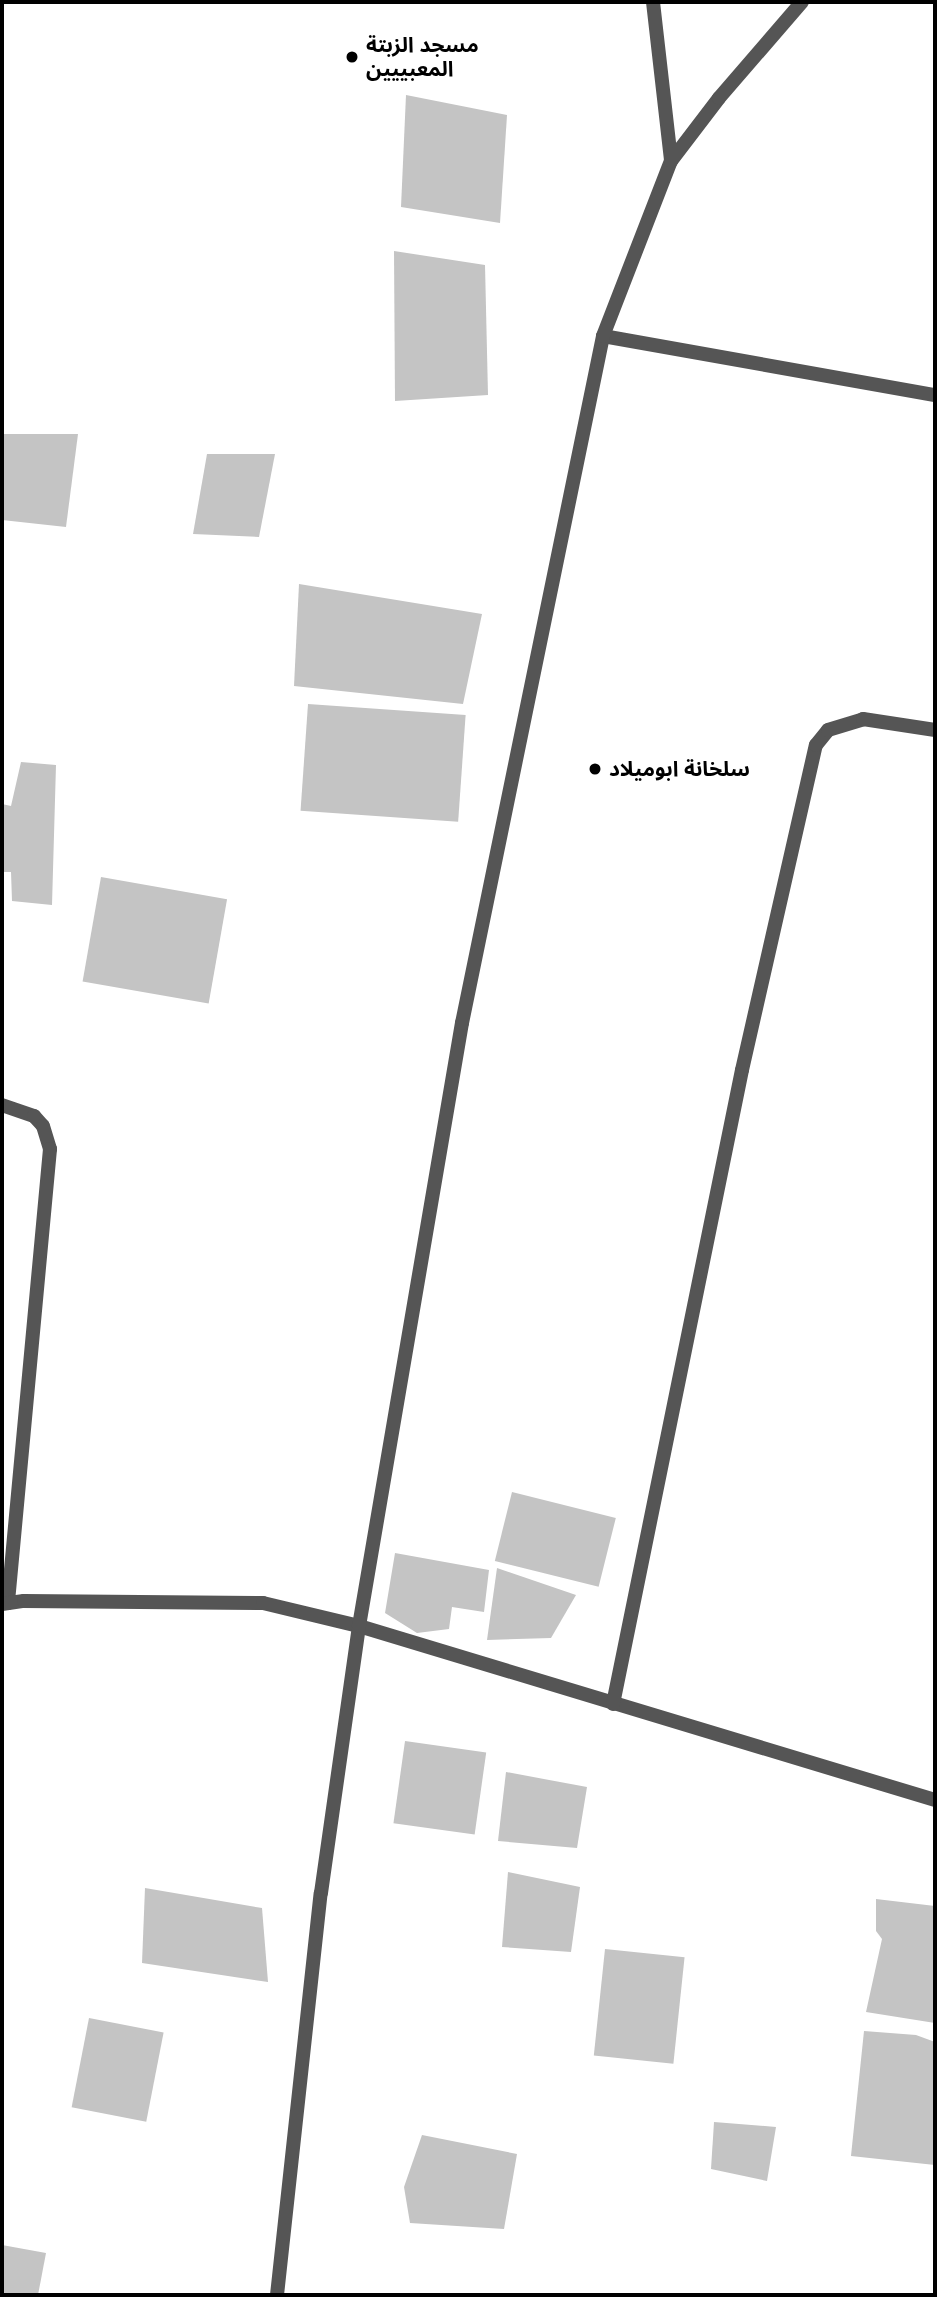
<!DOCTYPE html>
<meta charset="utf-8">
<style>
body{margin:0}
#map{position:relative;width:937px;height:2297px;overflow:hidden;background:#fff;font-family:"Nunito Sans","Noto Sans Arabic",sans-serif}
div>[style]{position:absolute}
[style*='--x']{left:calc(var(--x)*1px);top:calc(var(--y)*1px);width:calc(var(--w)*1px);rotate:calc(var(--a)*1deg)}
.building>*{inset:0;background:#c4c4c4;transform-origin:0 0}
.street>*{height:14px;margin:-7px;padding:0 7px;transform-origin:7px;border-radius:7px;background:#555}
.dots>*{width:19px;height:19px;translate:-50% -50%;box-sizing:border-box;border:4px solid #fff;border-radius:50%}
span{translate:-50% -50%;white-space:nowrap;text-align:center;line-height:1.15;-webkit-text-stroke:5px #fff;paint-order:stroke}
.poi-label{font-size:21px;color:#000;font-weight:700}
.left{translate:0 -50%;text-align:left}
.frame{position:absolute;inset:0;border:4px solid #000;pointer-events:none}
</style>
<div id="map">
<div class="building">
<div style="clip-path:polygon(406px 95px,507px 115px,500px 223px,401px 207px)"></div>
<div style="clip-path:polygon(394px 251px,485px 265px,488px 395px,395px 401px)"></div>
<div style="clip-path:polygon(2px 434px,78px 434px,66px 527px,2px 520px)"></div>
<div style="clip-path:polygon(207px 454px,275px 454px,259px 537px,193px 534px)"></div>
<div style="clip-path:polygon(299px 584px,482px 614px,463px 704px,294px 686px)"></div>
<div style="left:308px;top:704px;width:158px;height:107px;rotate:4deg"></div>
<div style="clip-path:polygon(21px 762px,56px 765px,52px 905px,12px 901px,11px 872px,2px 872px,2px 804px,11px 806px)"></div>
<div style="left:101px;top:877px;width:128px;height:106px;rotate:10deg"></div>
<div style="left:512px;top:1492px;width:107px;height:71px;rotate:14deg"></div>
<div style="clip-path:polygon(395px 1553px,489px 1570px,484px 1612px,452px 1607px,449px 1629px,417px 1633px,385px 1613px)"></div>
<div style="clip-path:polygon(497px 1568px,576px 1595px,551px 1638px,487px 1640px)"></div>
<div style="left:405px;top:1741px;width:82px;height:83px;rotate:8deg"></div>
<div style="clip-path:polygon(506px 1772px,587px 1787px,577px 1848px,498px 1841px)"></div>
<div style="clip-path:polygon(508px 1872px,580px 1887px,571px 1952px,502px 1947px)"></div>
<div style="clip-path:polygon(145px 1888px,262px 1908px,268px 1982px,142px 1963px)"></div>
<div style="clip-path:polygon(876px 1899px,935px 1906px,935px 2023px,866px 2012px,882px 1939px,876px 1931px)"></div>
<div style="left:605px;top:1949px;width:80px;height:107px;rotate:6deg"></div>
<div style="left:89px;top:2018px;width:76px;height:91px;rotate:11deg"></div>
<div style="clip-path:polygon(864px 2031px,916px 2035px,935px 2042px,935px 2165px,851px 2156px)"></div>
<div style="clip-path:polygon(714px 2122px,776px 2127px,767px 2181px,711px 2169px)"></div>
<div style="clip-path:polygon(422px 2135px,517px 2154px,504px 2229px,410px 2223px,404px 2187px)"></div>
<div style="clip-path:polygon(2px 2245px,46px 2253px,38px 2295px,2px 2295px)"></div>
</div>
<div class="street">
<div style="--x:653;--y:2;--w:160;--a:83.5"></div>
<div style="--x:603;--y:336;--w:337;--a:10.1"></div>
<div style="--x:2;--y:1105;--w:34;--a:19"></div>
<div style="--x:34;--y:1116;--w:13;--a:48"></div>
<div style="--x:43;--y:1126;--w:24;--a:73"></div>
<div style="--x:50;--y:1149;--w:456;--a:95.3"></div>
<div style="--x:2;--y:1604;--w:22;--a:-8"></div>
<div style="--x:24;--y:1601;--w:239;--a:0.5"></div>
<div style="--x:263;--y:1603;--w:99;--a:13.5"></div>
<div style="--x:359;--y:1626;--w:602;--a:16.81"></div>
<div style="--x:613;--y:1704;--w:647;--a:-78.5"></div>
<div style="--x:742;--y:1070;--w:333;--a:-77.2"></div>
<div style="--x:816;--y:745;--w:19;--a:-51"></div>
<div style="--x:828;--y:730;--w:37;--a:-17"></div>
<div style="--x:863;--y:719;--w:73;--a:8.7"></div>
<div style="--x:277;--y:2295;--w:404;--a:-83.8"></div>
<div style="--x:321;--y:1893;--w:270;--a:-81.9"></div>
<div style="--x:359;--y:1626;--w:612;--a:-80.31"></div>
<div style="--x:462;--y:1023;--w:701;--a:-78.4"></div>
<div style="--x:603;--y:336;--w:188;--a:-68.8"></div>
<div style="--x:671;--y:161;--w:79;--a:-52.7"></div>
<div style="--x:719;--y:98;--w:127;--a:-49.2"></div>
</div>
<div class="dots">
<div style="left:352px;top:57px;background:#000"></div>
<div style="left:595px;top:769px;background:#000"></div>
</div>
<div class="poi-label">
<span class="left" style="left:366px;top:57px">مسجد الزبتة<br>المعبييين</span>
<span class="left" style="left:609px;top:769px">سلخانة ابوميلاد</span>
</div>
<div class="frame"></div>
</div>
